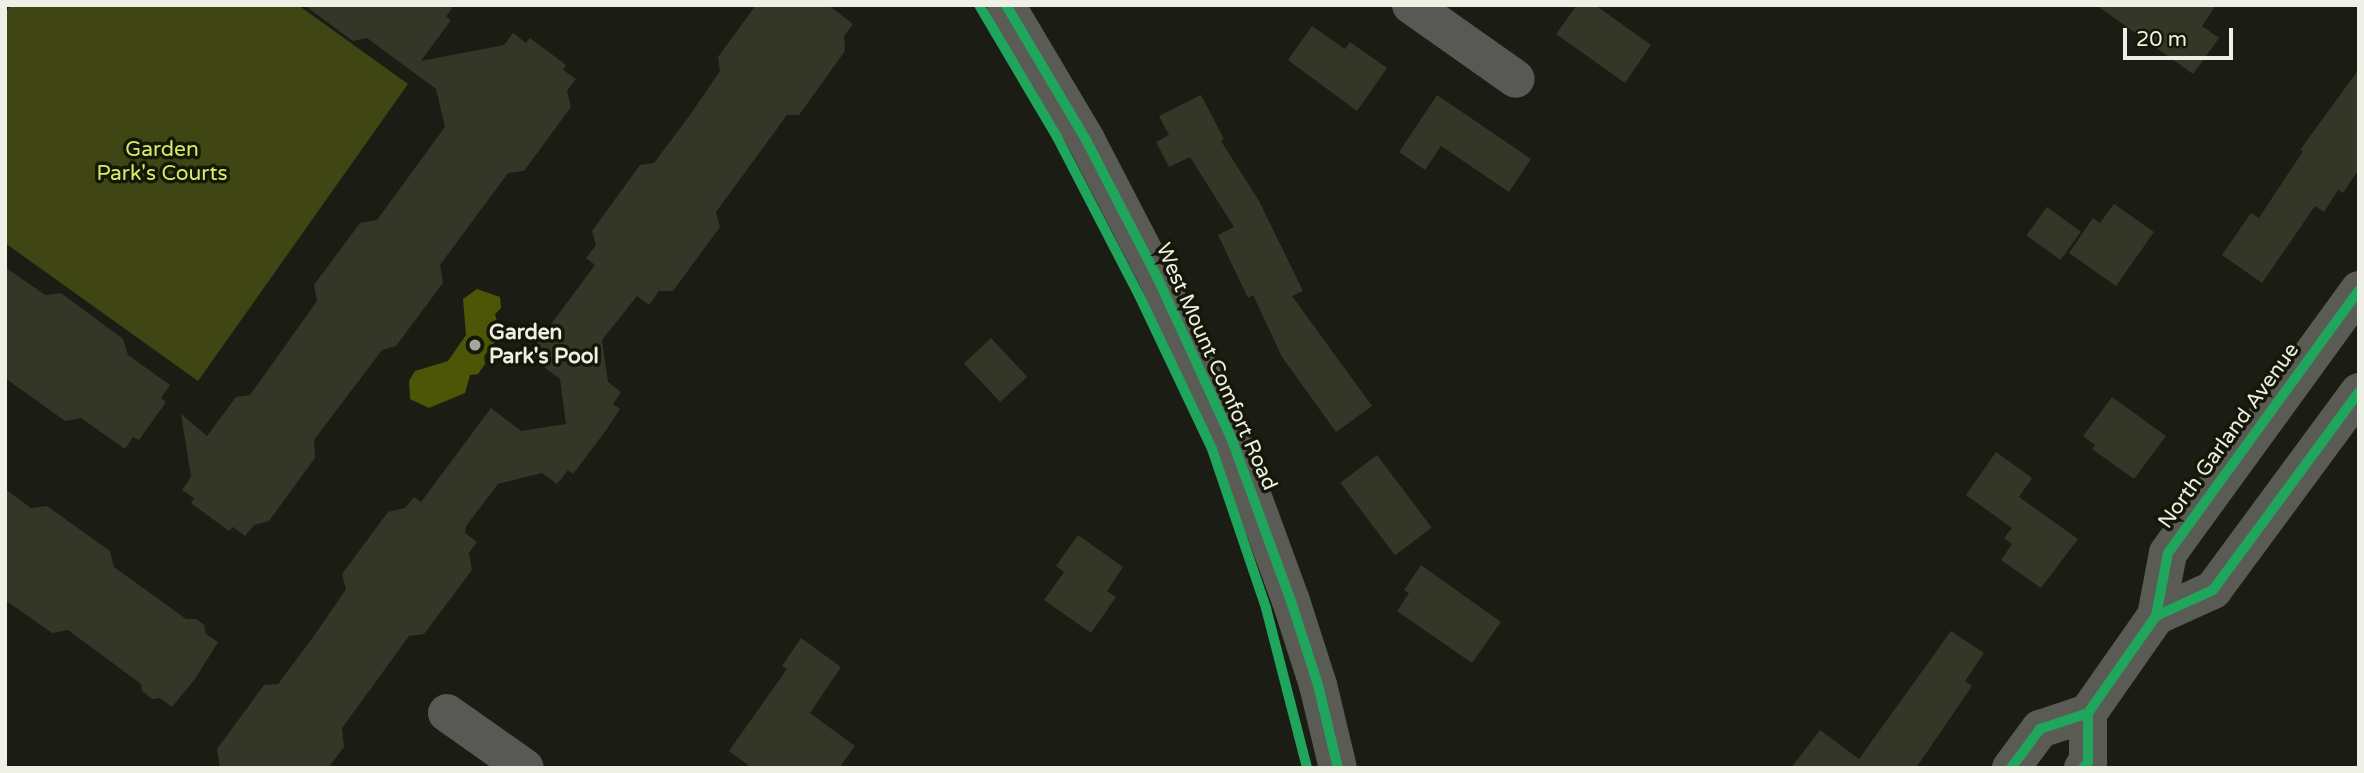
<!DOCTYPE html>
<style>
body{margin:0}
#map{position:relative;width:2364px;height:773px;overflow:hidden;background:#1b1d14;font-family:"Varela Round",sans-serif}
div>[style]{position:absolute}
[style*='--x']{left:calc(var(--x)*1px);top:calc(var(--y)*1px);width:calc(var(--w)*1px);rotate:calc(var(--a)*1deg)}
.green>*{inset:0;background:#3f4614}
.water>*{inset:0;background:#4d5507}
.building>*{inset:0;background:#343627;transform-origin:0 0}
.street>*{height:38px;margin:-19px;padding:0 19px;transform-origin:19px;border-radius:19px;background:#585855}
.secondary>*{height:38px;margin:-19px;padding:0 19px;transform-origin:19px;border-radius:19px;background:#5a5b55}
.cycleway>*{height:10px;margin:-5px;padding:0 5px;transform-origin:5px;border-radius:5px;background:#20a55d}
.dots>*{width:19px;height:19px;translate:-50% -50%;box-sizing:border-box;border:4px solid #151807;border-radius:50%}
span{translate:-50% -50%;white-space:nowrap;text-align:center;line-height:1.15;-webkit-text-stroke:7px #151807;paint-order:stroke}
.park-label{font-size:21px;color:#d9eb6a}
.poi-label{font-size:21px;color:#eef0e5;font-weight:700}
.left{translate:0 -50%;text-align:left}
.street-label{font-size:21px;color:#eef0e5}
.frame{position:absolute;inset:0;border:7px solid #eef0e5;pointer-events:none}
.scale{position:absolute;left:2123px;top:28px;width:110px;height:32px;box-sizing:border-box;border:4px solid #eef0e5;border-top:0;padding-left:9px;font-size:21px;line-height:24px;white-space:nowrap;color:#eef0e5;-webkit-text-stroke:5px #151807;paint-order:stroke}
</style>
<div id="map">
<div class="green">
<div style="clip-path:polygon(11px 5px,298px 5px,408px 84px,198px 381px,5px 243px,5px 13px)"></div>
</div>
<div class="water">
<div style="clip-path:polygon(477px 289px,500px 297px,501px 308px,495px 314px,500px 335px,484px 356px,485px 364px,478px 374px,470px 375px,465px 393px,429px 408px,410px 399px,409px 381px,415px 371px,448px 361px,466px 335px,463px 299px)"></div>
</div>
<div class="building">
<div style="clip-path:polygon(304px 5px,454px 5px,446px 17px,451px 20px,421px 61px,504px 45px,513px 33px,526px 43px,530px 38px,566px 65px,563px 70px,576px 79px,567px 91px,571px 107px,524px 171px,508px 173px,440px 265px,443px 283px,396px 346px,382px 350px,314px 440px,315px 458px,269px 521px,254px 525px,245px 536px,233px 527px,229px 531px,191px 503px,194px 498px,182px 490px,191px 477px,181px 414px,207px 436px,236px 397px,250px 395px,317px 301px,314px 285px,360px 223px,377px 220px,445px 127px,436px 89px,367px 38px,353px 41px)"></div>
<div style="clip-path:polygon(756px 5px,828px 5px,853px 24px,844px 36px,845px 51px,799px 115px,787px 115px,716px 212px,720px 227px,673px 291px,659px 291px,649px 305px,637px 296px,602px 340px,608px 382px,621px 392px,613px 404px,620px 409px,604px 433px,573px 474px,568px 470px,557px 484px,542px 473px,498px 484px,466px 526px,465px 533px,477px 542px,469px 553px,472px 570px,424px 634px,409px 636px,372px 687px,342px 728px,344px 747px,328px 768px,220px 768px,217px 749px,264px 685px,278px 684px,316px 633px,346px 589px,342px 574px,388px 512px,405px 508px,414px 497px,421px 502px,491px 408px,521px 431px,566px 424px,560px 379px,528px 355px,595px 265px,586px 258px,596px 245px,592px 231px,640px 165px,654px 163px,690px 115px,720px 71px,718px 57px)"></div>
<div style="clip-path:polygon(1577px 5px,1595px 5px,1651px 45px,1625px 83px,1556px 34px)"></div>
<div style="clip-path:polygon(2096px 5px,2216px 5px,2202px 26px,2219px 38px,2193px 74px)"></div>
<div style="clip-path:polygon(1312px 26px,1345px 49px,1350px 42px,1387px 68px,1357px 111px,1288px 60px)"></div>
<div style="clip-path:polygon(2359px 69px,2359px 169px,2343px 193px,2338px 190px,2324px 212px,2315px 206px,2262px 283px,2222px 255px,2251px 213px,2259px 218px,2303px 151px,2300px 150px)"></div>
<div style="clip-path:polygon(1201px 95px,1224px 139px,1221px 141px,1259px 201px,1303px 291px,1292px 296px,1372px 406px,1336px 432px,1282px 357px,1253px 295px,1248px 298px,1218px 235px,1234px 227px,1190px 157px,1169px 167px,1156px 142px,1169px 135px,1159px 116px)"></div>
<div style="clip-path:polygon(1437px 95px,1531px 159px,1509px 192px,1441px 146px,1425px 170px,1399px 152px)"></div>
<div style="clip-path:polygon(2114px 204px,2154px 232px,2116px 286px,2069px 253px,2093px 218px,2100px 223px)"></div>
<div style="left:2047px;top:207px;width:42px;height:35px;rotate:36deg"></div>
<div style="clip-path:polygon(5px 267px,45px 295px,61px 293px,123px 339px,128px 355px,170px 385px,161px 398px,166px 402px,139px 440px,133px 437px,125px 449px,81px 418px,65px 421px,5px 378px)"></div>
<div style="left:991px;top:338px;width:53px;height:37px;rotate:47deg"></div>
<div style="clip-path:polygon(2112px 397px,2166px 436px,2134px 479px,2092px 449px,2095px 445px,2083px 436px)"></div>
<div style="clip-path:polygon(1996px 452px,2032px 478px,2019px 497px,2078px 539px,2041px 588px,2001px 560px,2012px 544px,2004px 538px,2012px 528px,1966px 495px)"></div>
<div style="left:1377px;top:455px;width:91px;height:46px;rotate:53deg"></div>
<div style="clip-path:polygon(5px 489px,31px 508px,47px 506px,110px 551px,114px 567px,186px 619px,196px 619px,204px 625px,206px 634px,218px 642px,195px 679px,172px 707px,160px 698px,152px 699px,142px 691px,141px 684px,68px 630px,52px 633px,5px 600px)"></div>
<div style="clip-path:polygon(1078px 535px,1123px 567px,1107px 591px,1116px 597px,1091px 633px,1044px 600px,1064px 572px,1056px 566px)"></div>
<div style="clip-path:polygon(1421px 565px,1501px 622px,1472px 663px,1397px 611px,1409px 593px,1404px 590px)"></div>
<div style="clip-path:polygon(1951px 631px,1984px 653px,1965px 681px,1972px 686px,1916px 768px,1791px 768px,1820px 730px,1859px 759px)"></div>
<div style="clip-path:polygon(801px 638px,841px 667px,810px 713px,855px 746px,839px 768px,752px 768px,729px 751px,787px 669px,782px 666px)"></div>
</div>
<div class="street">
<div style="--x:1411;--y:5;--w:128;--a:35.2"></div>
<div style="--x:447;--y:713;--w:95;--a:35.2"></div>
</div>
<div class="secondary">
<div style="--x:1006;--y:5;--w:157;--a:59.3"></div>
<div style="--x:1086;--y:140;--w:157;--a:62.6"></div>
<div style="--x:1158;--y:279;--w:177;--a:65.3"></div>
<div style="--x:1232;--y:440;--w:171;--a:69.9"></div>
<div style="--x:1291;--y:601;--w:88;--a:72.2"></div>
<div style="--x:1318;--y:685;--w:85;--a:76.5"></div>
<div style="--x:2156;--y:616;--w:63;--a:-24.5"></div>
<div style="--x:2213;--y:590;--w:246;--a:-53.6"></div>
<div style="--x:2011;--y:768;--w:49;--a:-53.4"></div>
<div style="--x:2040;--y:729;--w:51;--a:-18.4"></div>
<div style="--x:2083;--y:768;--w:8;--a:-50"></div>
<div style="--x:2088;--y:762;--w:49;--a:-90"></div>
<div style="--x:2088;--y:713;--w:118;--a:-55"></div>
<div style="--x:2156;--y:616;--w:64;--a:-79.2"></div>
<div style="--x:2168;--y:553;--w:325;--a:-54"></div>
</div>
<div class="cycleway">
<div style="--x:979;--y:5;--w:153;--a:59.4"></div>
<div style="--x:1057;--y:137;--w:178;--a:62.6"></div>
<div style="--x:1139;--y:295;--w:170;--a:64.6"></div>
<div style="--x:1212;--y:449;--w:168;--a:71.2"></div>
<div style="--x:1266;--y:608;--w:165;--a:75.6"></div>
<div style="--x:1006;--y:5;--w:157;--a:59.3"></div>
<div style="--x:1086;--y:140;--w:157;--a:62.6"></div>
<div style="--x:1158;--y:279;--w:177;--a:65.3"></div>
<div style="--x:1232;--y:440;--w:171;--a:69.9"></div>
<div style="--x:1291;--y:601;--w:88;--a:72.2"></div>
<div style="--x:1318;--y:685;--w:85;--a:76.5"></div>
<div style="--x:2156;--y:616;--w:63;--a:-24.5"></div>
<div style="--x:2213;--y:590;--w:246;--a:-53.6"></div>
<div style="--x:2011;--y:768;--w:49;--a:-53.4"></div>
<div style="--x:2040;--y:729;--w:51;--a:-18.4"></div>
<div style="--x:2083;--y:768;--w:8;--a:-50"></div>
<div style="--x:2088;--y:762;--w:49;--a:-90"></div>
<div style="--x:2088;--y:713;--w:118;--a:-55"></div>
<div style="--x:2156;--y:616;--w:64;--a:-79.2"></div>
<div style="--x:2168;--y:553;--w:325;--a:-54"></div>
</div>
<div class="dots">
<div style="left:475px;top:345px;background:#a4a69c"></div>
</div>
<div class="park-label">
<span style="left:162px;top:162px">Garden<br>Park's Courts</span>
</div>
<div class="poi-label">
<span class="left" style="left:489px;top:345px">Garden<br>Park's Pool</span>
</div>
<div class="street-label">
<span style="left:1216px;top:367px;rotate:66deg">West Mount Comfort Road</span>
<span style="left:2229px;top:436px;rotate:-54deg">North Garland Avenue</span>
</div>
<div class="frame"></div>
<div class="scale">20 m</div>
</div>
